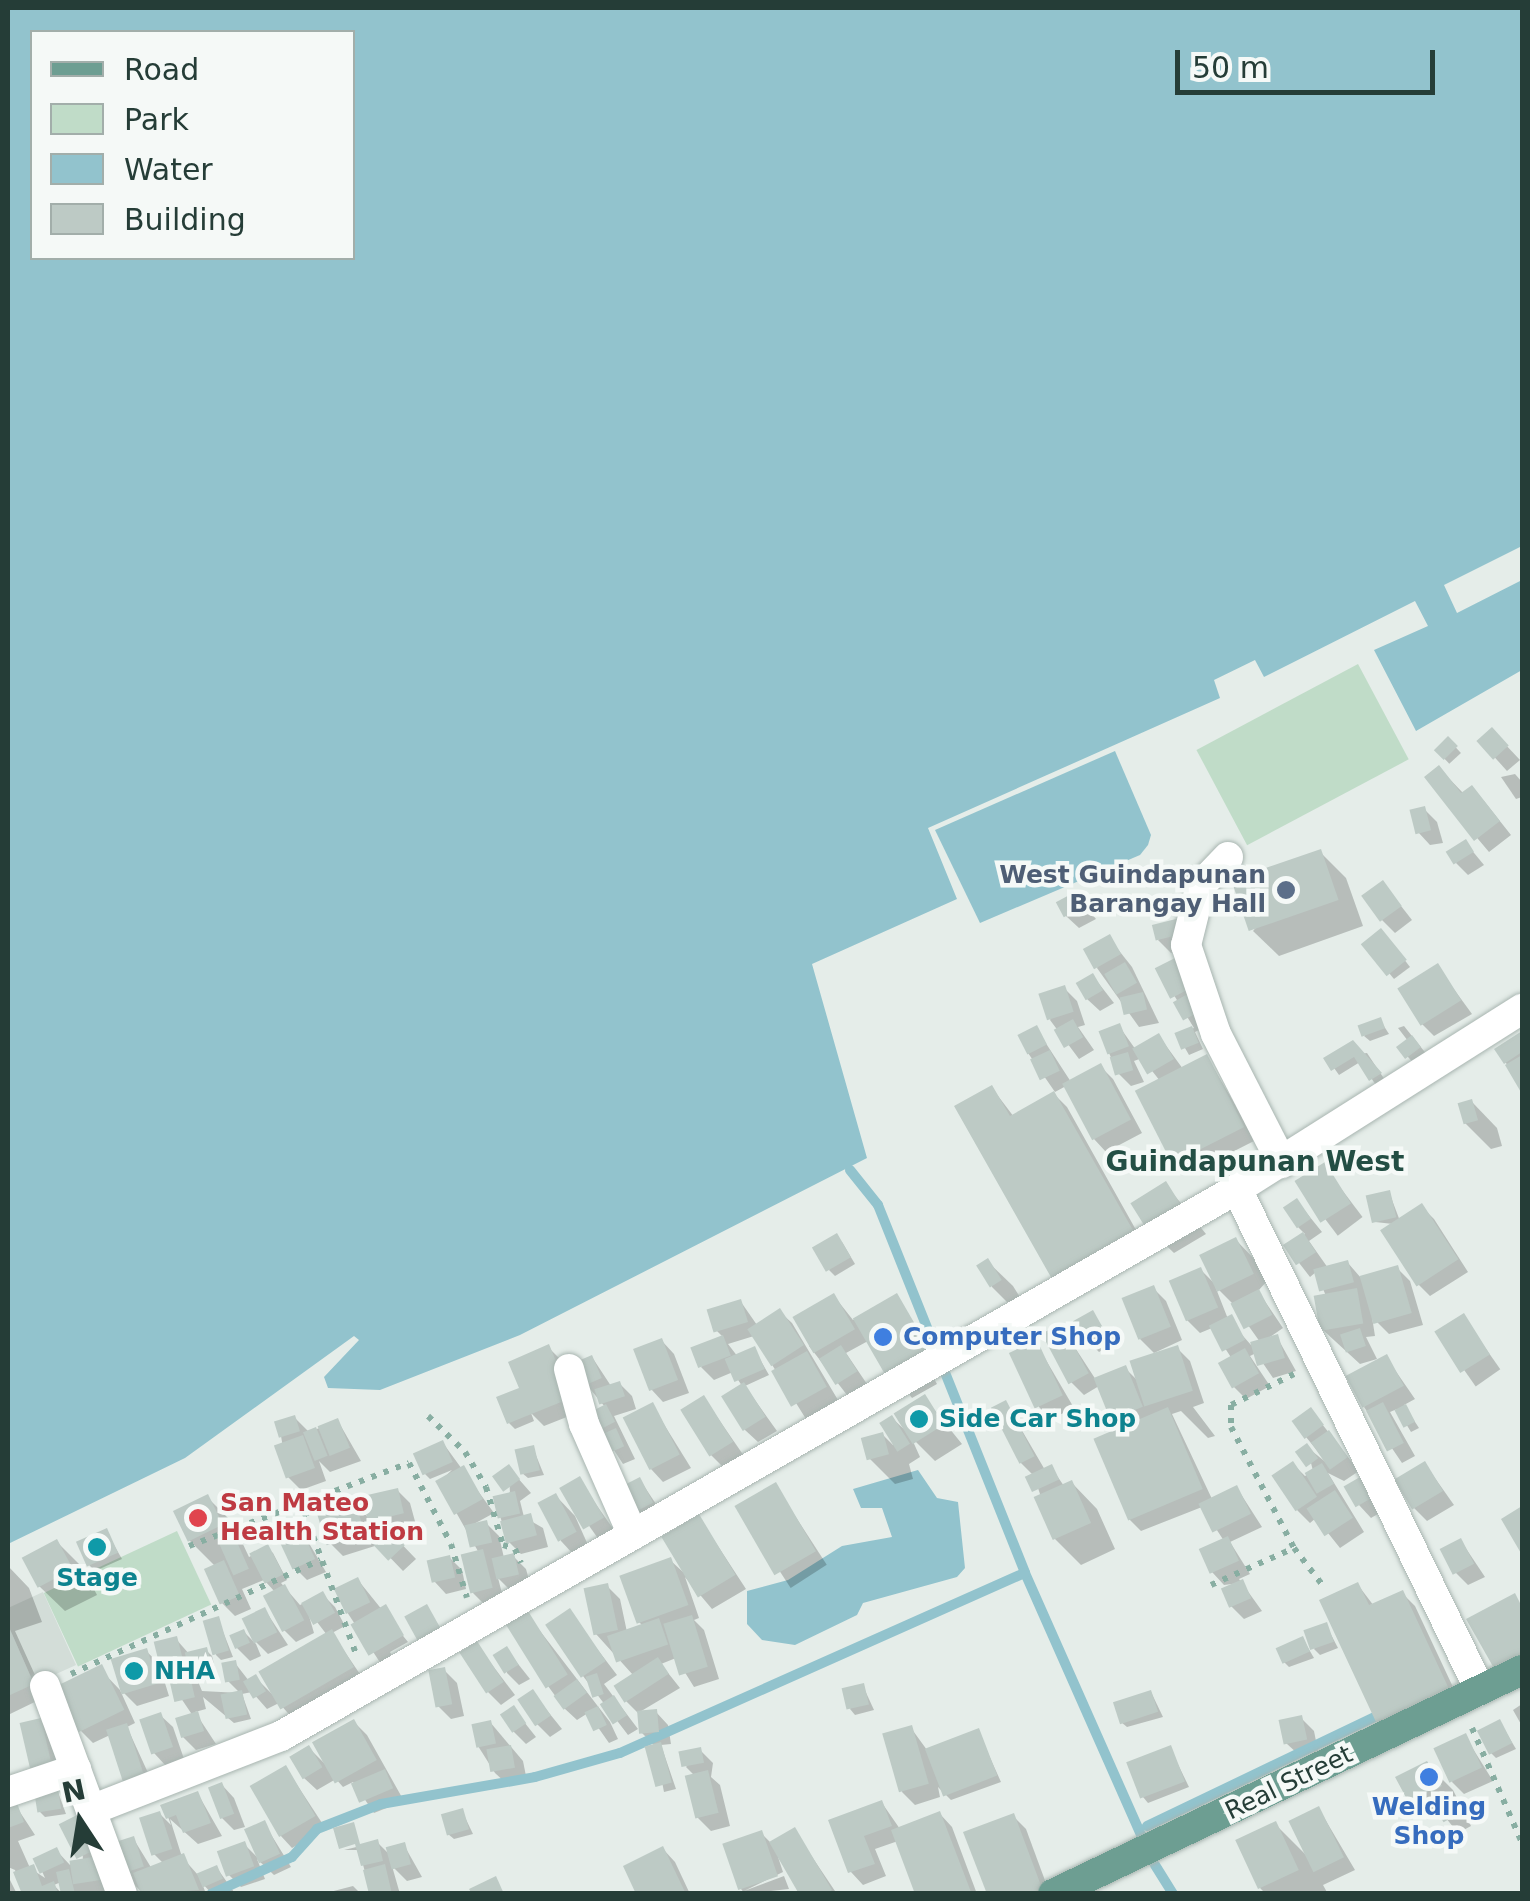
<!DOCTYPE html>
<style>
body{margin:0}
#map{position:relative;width:1530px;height:1901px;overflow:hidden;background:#e5ede9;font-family:"DejaVu Sans",sans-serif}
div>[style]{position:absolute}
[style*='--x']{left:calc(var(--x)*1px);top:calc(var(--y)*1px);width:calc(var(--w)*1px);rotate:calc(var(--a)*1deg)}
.built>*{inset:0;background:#d3ddd8}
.green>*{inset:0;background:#c0dcc8;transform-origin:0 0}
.water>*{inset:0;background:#92c3cd}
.shadow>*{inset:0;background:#0003;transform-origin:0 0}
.stream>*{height:10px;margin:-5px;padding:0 5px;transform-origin:5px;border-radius:5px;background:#92c3cd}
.building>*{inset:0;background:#bdcac5;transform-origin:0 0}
.path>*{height:6px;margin-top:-3px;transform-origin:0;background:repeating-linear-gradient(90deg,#88aea2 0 5px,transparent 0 13px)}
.roads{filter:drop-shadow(0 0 2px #a8b5b0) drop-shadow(0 0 2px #a8b5b0)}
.minor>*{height:30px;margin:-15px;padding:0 15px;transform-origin:15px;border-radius:15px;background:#fff}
.major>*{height:30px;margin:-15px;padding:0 15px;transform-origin:15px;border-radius:15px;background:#6d9e92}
.dots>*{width:28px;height:28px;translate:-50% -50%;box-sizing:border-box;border:5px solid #f5f9f7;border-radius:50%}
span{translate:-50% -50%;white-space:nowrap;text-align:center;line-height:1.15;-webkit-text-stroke:9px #f5f9f7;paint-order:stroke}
.service-label{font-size:25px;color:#4e5e75;font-weight:700}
.right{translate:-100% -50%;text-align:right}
.shop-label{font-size:25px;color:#366cbe;font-weight:700}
.left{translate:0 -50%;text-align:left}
.culture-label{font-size:25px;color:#0d838f;font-weight:700}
.health-label{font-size:25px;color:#be3a42;font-weight:700}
.street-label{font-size:25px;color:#253d37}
.neighbourhood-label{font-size:28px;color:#234e44;font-weight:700}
.frame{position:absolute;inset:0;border:10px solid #253d37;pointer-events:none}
.legend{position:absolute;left:30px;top:30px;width:325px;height:230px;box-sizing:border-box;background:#f5f9f7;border:2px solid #a2aeaa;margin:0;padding:12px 18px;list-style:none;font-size:30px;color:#253d37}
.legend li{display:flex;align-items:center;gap:20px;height:50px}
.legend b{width:50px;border:2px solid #a2aeaa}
.north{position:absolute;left:30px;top:1771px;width:100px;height:100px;-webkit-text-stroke:8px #f5f9f7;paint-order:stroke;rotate:348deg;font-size:28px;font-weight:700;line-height:40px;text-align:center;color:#253d37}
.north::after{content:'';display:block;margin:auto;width:35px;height:45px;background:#253d37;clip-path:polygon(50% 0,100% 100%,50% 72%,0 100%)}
.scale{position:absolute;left:1175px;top:50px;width:260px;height:45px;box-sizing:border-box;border:5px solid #253d37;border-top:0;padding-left:12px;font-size:30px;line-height:35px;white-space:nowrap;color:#253d37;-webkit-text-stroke:8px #f5f9f7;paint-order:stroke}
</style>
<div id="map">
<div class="built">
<div style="clip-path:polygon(43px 1592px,76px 1665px,34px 1684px,8px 1625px,8px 1608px)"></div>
</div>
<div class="green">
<div style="left:1358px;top:664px;width:108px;height:183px;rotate:62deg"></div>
<div style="left:177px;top:1531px;width:81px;height:147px;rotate:65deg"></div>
</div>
<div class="water">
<div style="clip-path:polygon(evenodd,8px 8px,1522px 8px,1522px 546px,1444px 585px,1457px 613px,1522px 580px,1522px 670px,1416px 731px,1374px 650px,1428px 626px,1415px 601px,1264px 677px,1255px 660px,1214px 680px,1220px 698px,928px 828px,957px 899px,812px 964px,867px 1158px,520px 1335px,380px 1390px,328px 1388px,324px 1377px,359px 1340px,354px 1336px,185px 1458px,8px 1544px,8px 8px,32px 32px,352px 32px,352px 258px,32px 258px,32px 32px)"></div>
<div style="clip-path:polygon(1115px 751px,1151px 835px,1148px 845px,1140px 855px,980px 923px,935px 830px)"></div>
<div style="clip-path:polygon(918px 1470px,937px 1498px,958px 1502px,965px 1568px,957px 1577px,863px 1603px,857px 1615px,795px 1645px,762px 1640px,747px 1624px,747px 1591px,788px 1580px,842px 1546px,892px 1537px,882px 1508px,861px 1508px,853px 1489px)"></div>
</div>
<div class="shadow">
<div style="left:1448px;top:739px;width:19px;height:16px;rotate:47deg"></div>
<div style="clip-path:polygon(1480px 741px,1504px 743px,1520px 760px,1507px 771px)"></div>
<div style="clip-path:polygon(1439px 768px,1464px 794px,1484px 801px,1511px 835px,1489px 852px,1451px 807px)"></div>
<div style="clip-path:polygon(1515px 774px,1522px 782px,1522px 797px,1516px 799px,1501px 777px)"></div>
<div style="clip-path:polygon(1424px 809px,1437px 822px,1443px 843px,1430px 845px,1418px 832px)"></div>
<div style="clip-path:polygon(1465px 842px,1484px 865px,1468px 875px,1456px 863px)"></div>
<div style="clip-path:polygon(1320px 852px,1346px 878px,1363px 926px,1279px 956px,1253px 931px)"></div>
<div style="clip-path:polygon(1383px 883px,1412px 920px,1395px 933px,1382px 920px)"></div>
<div style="clip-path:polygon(1076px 894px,1096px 919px,1079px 928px,1066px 916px)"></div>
<div style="clip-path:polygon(1179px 921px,1195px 947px,1171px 953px,1158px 940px)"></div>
<div style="clip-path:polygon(1387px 937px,1410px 967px,1394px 979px,1365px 944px)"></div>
<div style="clip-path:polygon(1109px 938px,1132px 967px,1159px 1023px,1139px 1027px,1097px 968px)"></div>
<div style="clip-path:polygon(1176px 960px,1214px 1022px,1195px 1032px,1203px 1049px,1189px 1055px,1177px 1034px,1194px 1028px,1158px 969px)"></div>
<div style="clip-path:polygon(1437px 966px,1472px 1014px,1434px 1036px,1422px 1024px)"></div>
<div style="clip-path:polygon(1093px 976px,1114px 1003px,1100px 1011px,1087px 999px)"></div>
<div style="clip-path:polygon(1064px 988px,1077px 1001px,1085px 1025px,1078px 1027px,1094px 1050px,1079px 1059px,1050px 1020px)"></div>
<div style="clip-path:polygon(1380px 1020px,1389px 1034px,1370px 1041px,1364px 1036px)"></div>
<div style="clip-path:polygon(1119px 1026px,1136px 1050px,1159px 1036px,1183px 1069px,1207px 1057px,1256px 1140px,1187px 1175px,1174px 1162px,1160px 1081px,1142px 1058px,1134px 1061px,1144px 1082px,1131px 1086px,1118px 1073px,1109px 1053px)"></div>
<div style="clip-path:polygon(1404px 1026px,1432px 1061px,1420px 1070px,1408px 1057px,1408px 1041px,1398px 1028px)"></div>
<div style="clip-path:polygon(1036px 1028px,1071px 1082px,1100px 1066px,1113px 1079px,1142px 1133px,1106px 1152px,1094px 1139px,1066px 1086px,1055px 1092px,1028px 1053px)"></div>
<div style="clip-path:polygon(1522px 1034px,1522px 1089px,1498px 1050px)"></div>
<div style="clip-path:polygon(1367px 1053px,1385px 1080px,1376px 1085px,1360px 1062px,1339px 1075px,1327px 1058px)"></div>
<div style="clip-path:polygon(992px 1088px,1014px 1117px,1054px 1094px,1067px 1107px,1145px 1246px,1067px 1290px)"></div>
<div style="clip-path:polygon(1472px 1102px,1497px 1128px,1502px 1146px,1491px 1149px,1465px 1123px)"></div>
<div style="left:1324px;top:1166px;width:64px;height:31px;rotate:53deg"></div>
<div style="clip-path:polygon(1166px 1185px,1206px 1234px,1174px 1253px,1148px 1228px)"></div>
<div style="clip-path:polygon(1389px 1192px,1400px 1221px,1422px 1207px,1434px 1219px,1468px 1272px,1430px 1296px,1418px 1284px,1393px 1224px,1375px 1222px)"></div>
<div style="clip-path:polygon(1297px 1201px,1322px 1232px,1309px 1241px,1328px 1268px,1348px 1263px,1361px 1278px,1397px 1268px,1410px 1281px,1423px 1325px,1389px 1334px,1372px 1317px,1375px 1336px,1366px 1337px,1377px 1359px,1360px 1364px,1323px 1330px,1326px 1296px,1316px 1272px,1310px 1277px,1286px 1246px,1305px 1234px,1298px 1227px)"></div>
<div style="clip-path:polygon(evenodd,1236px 1240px,1261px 1266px,1268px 1280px,1258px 1291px,1283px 1328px,1264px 1341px,1277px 1337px,1296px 1371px,1273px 1378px,1256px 1353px,1250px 1356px,1270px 1386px,1246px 1399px,1233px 1386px,1232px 1359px,1212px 1328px,1200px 1333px,1187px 1320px,1201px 1270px,1216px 1285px,1236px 1240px,1215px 1286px,1233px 1304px,1260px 1342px,1251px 1345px,1228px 1319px,1215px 1286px)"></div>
<div style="clip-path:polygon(842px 1242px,855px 1264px,835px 1276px,829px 1270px)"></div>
<div style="clip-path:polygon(987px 1261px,1013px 1286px,1026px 1307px,1017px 1312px,992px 1287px)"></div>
<div style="clip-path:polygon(1153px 1288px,1166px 1301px,1182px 1340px,1154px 1353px,1140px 1339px)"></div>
<div style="clip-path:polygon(834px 1296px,853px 1320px,896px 1296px,940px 1362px,928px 1368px,937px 1384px,912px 1398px,868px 1341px,846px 1353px,867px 1384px,847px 1395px,809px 1346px)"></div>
<div style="clip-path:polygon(741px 1302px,757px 1325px,779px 1311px,792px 1323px,838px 1400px,806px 1419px,754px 1336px,728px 1344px,738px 1357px,754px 1349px,769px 1375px,745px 1386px,777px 1431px,758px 1442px,745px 1430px,742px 1386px,733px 1372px,714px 1380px,701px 1367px,724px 1338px,717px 1331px)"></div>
<div style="clip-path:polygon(1092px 1314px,1115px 1343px,1099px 1352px,1086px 1339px)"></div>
<div style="left:1463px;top:1316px;width:65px;height:30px;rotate:55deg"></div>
<div style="clip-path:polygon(1061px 1326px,1096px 1380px,1125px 1368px,1140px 1383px,1177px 1348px,1190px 1361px,1204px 1403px,1193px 1407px,1215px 1436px,1208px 1438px,1181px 1411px,1172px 1414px,1212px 1499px,1237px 1488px,1262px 1527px,1230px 1542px,1250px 1574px,1239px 1579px,1262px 1611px,1244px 1619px,1231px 1606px,1240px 1583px,1224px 1585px,1212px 1572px,1224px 1541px,1202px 1507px,1141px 1531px,1129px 1519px,1122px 1428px,1099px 1386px,1084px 1395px,1071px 1382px)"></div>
<div style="clip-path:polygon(662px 1341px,674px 1354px,689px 1393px,663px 1402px,651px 1389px)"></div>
<div style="clip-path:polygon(1036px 1343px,1074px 1408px,1051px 1419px,1039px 1407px)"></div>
<div style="clip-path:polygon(548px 1347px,561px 1360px,582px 1411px,544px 1426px,531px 1413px,534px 1421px,515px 1429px,509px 1423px,522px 1389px)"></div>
<div style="clip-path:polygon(592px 1357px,611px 1386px,620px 1384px,632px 1396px,636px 1409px,614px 1416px,635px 1459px,623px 1464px,600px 1429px,605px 1407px,586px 1384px)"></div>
<div style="clip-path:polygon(1386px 1357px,1415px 1399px,1404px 1405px,1419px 1428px,1411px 1432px,1397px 1409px,1390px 1412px,1415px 1456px,1402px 1463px,1364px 1407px)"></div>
<div style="clip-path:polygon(924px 1397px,962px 1444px,935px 1461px,911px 1437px,920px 1457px,909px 1464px,913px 1479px,895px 1484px,869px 1458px,883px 1435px,893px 1445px,892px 1418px,906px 1431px)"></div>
<div style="clip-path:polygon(704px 1398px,744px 1456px,724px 1468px,711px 1455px)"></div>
<div style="clip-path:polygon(1006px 1403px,1045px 1470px,1051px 1467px,1064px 1486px,1072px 1483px,1097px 1509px,1115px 1549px,1081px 1565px,1055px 1539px,1034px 1476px,1020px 1462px)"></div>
<div style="clip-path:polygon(652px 1405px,691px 1468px,663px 1482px,651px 1469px)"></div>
<div style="clip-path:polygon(1311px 1410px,1359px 1471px,1344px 1481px,1328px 1473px,1364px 1532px,1340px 1548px,1316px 1518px,1310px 1523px,1297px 1510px,1293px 1464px,1305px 1476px,1313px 1471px,1307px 1447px,1328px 1464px,1306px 1437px)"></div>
<div style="clip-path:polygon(295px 1418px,309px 1432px,338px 1421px,361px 1461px,330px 1472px,319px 1461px,326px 1481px,301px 1490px,288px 1477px,281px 1436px)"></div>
<div style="clip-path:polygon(443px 1443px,494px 1513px,472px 1525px,486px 1523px,499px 1536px,504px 1558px,513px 1556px,526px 1569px,531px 1587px,512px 1592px,498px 1578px,504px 1601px,486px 1606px,473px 1593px,479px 1553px,439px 1482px,452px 1470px,430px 1479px,425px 1474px)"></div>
<div style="clip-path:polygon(533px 1448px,544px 1475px,528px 1478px,522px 1473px)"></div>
<div style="clip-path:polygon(1425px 1464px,1454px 1505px,1427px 1521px,1414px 1508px)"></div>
<div style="clip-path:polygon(509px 1468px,531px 1493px,520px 1501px,524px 1517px,543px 1528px,548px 1547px,521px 1554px,508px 1541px,500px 1516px,510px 1495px)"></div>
<div style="left:579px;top:1480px;width:61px;height:18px;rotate:55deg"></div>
<div style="clip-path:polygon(640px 1480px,664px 1516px,649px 1524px,636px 1511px)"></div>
<div style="clip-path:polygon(1359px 1480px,1383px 1511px,1371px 1518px,1359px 1505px)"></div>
<div style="left:775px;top:1485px;width:95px;height:43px;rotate:57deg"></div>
<div style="clip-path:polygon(398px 1491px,410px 1503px,416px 1525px,383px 1532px,367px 1516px,376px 1546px,390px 1532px,416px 1559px,403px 1571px,378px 1545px,343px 1556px,330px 1543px,354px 1504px,370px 1519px)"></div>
<div style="clip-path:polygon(556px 1496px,575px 1516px,588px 1545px,573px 1554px,561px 1541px)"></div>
<div style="clip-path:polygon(207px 1497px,233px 1523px,249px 1557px,267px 1548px,273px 1553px,287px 1580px,281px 1583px,300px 1605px,322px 1594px,335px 1607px,345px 1626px,332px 1633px,364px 1680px,295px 1721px,279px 1703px,267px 1709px,252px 1692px,242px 1694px,251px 1719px,234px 1723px,203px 1697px,206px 1709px,195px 1712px,216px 1744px,196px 1750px,183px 1737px,193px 1716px,160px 1667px,169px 1696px,137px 1706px,124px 1693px,146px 1651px,164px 1668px,176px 1639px,190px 1655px,206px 1650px,212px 1656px,215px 1668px,195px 1674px,202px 1691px,240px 1693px,228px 1681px,235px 1663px,249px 1681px,256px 1678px,272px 1694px,327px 1635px,307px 1609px,314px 1633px,296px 1642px,280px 1626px,275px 1592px,264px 1580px,242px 1589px,251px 1609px,235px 1616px,222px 1603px,215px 1566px,189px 1540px)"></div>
<div style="clip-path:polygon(699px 1517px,746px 1589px,712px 1609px,685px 1577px,699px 1618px,694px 1620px,704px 1630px,719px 1679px,694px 1687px,676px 1658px,661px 1664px,680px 1688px,638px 1713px,625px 1700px,633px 1675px,596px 1634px,607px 1586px,620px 1599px,627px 1632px,643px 1626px,639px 1622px,670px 1560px,683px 1572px)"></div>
<div style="clip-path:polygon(297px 1523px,326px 1572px,307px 1580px,294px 1567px)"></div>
<div style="clip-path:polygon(106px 1531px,122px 1559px,95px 1571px,89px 1565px)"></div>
<div style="clip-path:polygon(1461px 1541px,1485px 1577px,1468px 1585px,1455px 1572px)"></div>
<div style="clip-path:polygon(57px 1542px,83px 1568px,97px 1595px,65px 1611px,39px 1586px)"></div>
<div style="clip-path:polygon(450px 1558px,462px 1570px,466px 1589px,446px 1594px,434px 1581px)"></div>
<div style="clip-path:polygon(8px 1566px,29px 1588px,42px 1622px,15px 1631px,45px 1697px,8px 1715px)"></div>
<div style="clip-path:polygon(358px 1580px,408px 1642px,390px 1652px,395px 1661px,383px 1667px,347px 1612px)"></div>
<div style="clip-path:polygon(1358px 1585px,1374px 1606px,1402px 1593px,1415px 1606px,1460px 1702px,1391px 1734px,1378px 1721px)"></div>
<div style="clip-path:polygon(265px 1610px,288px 1645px,268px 1654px,255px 1641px)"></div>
<div style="clip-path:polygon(569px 1612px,617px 1675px,604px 1684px,638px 1729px,628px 1735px,583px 1676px)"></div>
<div style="clip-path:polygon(527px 1614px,610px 1722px,618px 1739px,609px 1743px,588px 1713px,577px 1720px,564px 1708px,548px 1686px)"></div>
<div style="clip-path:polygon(218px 1619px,233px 1657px,221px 1660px,216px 1655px)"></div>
<div style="clip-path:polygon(1326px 1625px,1338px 1648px,1320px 1655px,1314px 1649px)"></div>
<div style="clip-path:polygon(244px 1632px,256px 1644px,261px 1656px,250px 1661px,237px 1648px)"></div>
<div style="clip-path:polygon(1303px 1639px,1314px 1658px,1289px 1667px,1283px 1661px)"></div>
<div style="clip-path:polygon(477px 1645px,515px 1695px,501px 1705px,488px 1692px)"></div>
<div style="clip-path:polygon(507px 1650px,530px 1679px,519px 1685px,507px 1673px)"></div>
<div style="clip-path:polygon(99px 1668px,120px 1690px,135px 1723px,127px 1727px,155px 1788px,110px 1735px,93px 1743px,80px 1730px)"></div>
<div style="clip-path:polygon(444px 1670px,457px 1683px,464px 1716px,451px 1719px,438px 1706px)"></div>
<div style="clip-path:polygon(863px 1686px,874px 1710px,855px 1715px,850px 1709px)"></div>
<div style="clip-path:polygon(1151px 1692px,1163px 1717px,1127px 1727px,1121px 1722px)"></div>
<div style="clip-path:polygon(533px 1693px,562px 1729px,550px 1737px,537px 1724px)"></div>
<div style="clip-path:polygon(1522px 1704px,1522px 1726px,1513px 1710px)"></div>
<div style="clip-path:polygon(513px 1708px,536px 1737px,526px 1744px,513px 1731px)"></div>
<div style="clip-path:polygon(656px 1712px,668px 1725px,671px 1744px,661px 1745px,676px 1789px,664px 1792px,655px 1746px,642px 1733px)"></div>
<div style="clip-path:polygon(160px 1715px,173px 1727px,184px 1759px,166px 1766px,154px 1753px)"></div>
<div style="clip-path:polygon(1301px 1718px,1314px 1731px,1318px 1751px,1299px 1755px,1286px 1743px)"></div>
<div style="clip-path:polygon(40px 1721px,53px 1734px,63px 1776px,45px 1780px,33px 1767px)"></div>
<div style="clip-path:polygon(354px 1722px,367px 1735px,404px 1801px,374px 1813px,353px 1782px,343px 1787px,336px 1779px,317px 1790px,304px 1778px,309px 1748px,328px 1767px)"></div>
<div style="clip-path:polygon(490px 1722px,523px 1761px,527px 1781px,508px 1785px,495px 1773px,478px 1746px)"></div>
<div style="clip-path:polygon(1500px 1722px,1516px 1749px,1496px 1758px,1491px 1753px)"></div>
<div style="clip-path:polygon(911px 1728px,927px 1750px,978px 1731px,1001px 1782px,951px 1800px,938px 1787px,940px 1797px,915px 1805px,902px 1792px)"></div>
<div style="clip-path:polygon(1465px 1736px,1493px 1781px,1464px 1794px,1452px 1782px)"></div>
<div style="clip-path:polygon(1170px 1748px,1189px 1787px,1148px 1803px,1143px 1797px)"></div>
<div style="clip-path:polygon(700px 1750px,713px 1763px,711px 1777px,720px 1785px,730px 1826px,711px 1831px,698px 1818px,695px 1776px,686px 1767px)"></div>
<div style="clip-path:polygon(1427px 1764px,1453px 1790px,1471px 1826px,1458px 1833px,1437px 1807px,1424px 1814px,1411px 1801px,1414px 1769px,1424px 1779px)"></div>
<div style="clip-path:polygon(286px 1768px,326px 1829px,292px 1848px,280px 1835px)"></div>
<div style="clip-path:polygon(222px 1785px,234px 1798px,245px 1827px,234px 1830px,222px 1818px)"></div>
<div style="clip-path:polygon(58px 1792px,66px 1814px,45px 1817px,39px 1811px)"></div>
<div style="clip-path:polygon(198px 1794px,222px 1836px,198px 1844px,170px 1819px,182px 1857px,198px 1875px,217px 1868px,234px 1892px,212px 1894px,202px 1883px,206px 1894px,144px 1894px,121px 1872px,133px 1838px,152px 1869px,164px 1864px,153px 1853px,159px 1813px,171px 1825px,164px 1806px)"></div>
<div style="clip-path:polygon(882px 1803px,900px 1829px,940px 1814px,952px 1827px,977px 1894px,918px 1894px,898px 1841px,875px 1849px,886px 1876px,863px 1885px,851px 1872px,832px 1821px)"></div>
<div style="clip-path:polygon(16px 1806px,35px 1835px,18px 1841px,30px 1868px,45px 1878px,37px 1860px,56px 1850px,70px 1865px,83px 1862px,81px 1816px,113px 1894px,63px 1894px,61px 1882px,54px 1885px,62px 1894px,24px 1894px,15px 1870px,8px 1867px,8px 1809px)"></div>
<div style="clip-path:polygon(1319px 1809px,1355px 1870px,1323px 1885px,1328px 1894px,1266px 1894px,1260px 1888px,1275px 1824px,1306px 1855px)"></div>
<div style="clip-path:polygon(462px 1811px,473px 1834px,454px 1839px,448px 1834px)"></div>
<div style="clip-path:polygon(1013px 1816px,1026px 1829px,1050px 1894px,990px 1894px)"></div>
<div style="clip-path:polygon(264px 1823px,291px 1867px,274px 1875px,257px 1859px,265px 1879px,241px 1887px,228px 1874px,244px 1844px,260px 1860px)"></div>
<div style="clip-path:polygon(794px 1830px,837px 1894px,802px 1894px,778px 1857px,783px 1872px,744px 1891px,784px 1876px,789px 1889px,745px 1894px,741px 1889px,761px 1833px,771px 1843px)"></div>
<div style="clip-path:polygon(377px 1842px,391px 1856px,404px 1845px,422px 1877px,407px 1881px,392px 1866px,400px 1894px,371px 1894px,359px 1850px,344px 1850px)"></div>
<div style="clip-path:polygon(663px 1849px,675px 1862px,690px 1894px,639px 1894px)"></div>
<div style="clip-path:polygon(8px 1876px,17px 1894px,8px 1894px)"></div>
<div style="clip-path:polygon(353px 1886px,361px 1894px,322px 1894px)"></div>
</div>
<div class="stream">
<div style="--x:850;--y:1170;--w:45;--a:51.3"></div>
<div style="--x:878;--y:1205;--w:396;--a:68.2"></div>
<div style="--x:1025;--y:1573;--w:287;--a:66.1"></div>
<div style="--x:1147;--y:1826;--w:264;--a:-25.6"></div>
<div style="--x:1155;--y:1865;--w:34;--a:58"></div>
<div style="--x:211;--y:1894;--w:89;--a:-24.6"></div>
<div style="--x:292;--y:1857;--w:38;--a:-48"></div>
<div style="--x:317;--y:1829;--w:69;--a:-21.3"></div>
<div style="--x:381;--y:1804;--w:156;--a:-9.9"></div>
<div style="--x:535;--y:1777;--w:88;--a:-15.8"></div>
<div style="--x:620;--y:1753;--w:443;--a:-24"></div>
</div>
<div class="building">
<div style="left:1492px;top:727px;width:25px;height:21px;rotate:48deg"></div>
<div style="left:1448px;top:736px;width:14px;height:20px;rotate:45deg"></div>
<div style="clip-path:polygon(1439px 765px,1461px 793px,1472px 785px,1500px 821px,1474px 841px,1424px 777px)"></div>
<div style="left:1425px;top:806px;width:25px;height:16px;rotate:76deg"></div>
<div style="left:1466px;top:839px;width:15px;height:24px;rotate:58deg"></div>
<div style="left:1321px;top:849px;width:54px;height:95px;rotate:71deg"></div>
<div style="left:1383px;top:880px;width:32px;height:27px;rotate:54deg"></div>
<div style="left:1077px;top:891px;width:17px;height:24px;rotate:62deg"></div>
<div style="left:1180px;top:918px;width:16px;height:29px;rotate:76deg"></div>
<div style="left:1381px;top:928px;width:41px;height:26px;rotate:51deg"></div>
<div style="left:1110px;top:934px;width:23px;height:31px;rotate:61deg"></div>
<div style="left:1177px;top:957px;width:34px;height:25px;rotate:63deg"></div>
<div style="left:1125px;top:962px;width:24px;height:24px;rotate:60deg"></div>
<div style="left:1438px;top:963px;width:44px;height:48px;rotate:58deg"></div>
<div style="left:1093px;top:973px;width:20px;height:20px;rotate:60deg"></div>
<div style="left:1065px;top:985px;width:28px;height:28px;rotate:72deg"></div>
<div style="left:1193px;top:991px;width:21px;height:23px;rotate:61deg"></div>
<div style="left:1143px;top:992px;width:18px;height:24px;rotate:77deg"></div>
<div style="left:1381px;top:1017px;width:12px;height:25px;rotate:70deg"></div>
<div style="left:1073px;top:1019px;width:21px;height:22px;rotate:61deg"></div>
<div style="left:1120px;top:1023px;width:25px;height:23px;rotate:69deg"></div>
<div style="left:1037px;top:1025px;width:22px;height:22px;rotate:63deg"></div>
<div style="left:1192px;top:1026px;width:18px;height:19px;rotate:68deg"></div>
<div style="clip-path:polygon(1522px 1031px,1522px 1052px,1504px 1064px,1494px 1049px)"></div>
<div style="left:1159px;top:1033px;width:30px;height:31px;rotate:60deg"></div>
<div style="left:1412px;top:1035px;width:15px;height:20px;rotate:53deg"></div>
<div style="clip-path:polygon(1353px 1040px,1382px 1073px,1369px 1081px,1354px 1057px,1331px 1071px,1323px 1058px)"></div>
<div style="left:1050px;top:1050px;width:23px;height:22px;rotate:65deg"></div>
<div style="left:1128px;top:1052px;width:19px;height:19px;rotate:74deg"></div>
<div style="left:1207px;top:1054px;width:82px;height:81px;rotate:63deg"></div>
<div style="clip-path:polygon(1522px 1055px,1522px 1094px,1505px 1065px)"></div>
<div style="left:1101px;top:1063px;width:64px;height:44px;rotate:62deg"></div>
<div style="clip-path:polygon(992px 1085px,1010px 1116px,1054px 1091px,1134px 1232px,1052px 1279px,954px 1106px)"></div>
<div style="left:1472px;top:1099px;width:22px;height:15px;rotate:74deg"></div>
<div style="left:1325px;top:1162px;width:49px;height:36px;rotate:58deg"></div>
<div style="left:1166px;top:1181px;width:31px;height:42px;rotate:58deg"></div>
<div style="left:1390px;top:1190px;width:28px;height:25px;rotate:77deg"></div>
<div style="left:1297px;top:1198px;width:25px;height:17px;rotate:56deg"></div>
<div style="left:1422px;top:1203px;width:67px;height:50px;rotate:57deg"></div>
<div style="left:1303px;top:1232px;width:24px;height:24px;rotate:57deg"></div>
<div style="left:837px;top:1233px;width:28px;height:29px;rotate:60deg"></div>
<div style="left:1236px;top:1237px;width:41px;height:41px;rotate:64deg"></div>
<div style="left:988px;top:1258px;width:26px;height:14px;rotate:58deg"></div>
<div style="left:1348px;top:1260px;width:23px;height:36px;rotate:75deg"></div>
<div style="left:1398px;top:1265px;width:50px;height:40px;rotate:74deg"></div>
<div style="left:1201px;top:1267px;width:44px;height:35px;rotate:67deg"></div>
<div style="left:1154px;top:1285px;width:45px;height:35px;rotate:68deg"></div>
<div style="left:1357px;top:1288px;width:36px;height:44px;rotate:80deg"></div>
<div style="left:1259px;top:1289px;width:29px;height:32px;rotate:63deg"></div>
<div style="left:834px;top:1293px;width:42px;height:48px;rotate:60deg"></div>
<div style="left:897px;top:1293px;width:64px;height:51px;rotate:60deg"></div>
<div style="left:741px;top:1299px;width:24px;height:36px;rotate:73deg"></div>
<div style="left:780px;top:1308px;width:44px;height:39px;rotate:57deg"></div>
<div style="left:1093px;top:1310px;width:23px;height:23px;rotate:61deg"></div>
<div style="left:1464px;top:1313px;width:49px;height:35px;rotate:58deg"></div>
<div style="left:1232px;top:1314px;width:29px;height:26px;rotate:63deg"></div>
<div style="left:1062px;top:1323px;width:57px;height:23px;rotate:62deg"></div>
<div style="left:1360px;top:1328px;width:19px;height:21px;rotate:72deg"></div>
<div style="left:1278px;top:1334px;width:25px;height:29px;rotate:74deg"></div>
<div style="left:723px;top:1335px;width:22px;height:35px;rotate:69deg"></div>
<div style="left:662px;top:1338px;width:45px;height:31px;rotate:69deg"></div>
<div style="left:1037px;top:1340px;width:61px;height:31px;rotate:65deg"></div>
<div style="clip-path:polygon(549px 1344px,571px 1398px,507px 1424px,496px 1397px,519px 1388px,508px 1362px)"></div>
<div style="left:841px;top:1345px;width:31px;height:26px;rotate:58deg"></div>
<div style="left:1178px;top:1345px;width:48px;height:51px;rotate:72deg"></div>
<div style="left:755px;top:1346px;width:25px;height:33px;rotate:67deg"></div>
<div style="left:1245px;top:1348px;width:29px;height:31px;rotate:61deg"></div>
<div style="left:807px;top:1351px;width:41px;height:41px;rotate:61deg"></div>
<div style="left:1387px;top:1354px;width:36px;height:47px;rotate:62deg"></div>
<div style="left:592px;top:1355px;width:25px;height:19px;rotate:67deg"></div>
<div style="left:1126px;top:1365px;width:45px;height:35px;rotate:68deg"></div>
<div style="left:620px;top:1381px;width:16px;height:27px;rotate:72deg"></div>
<div style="left:744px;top:1382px;width:41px;height:27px;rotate:58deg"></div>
<div style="left:925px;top:1394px;width:36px;height:37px;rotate:58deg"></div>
<div style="left:704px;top:1395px;width:55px;height:28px;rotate:58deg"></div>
<div style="left:1006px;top:1400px;width:63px;height:17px;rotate:63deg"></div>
<div style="left:653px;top:1402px;width:59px;height:34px;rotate:63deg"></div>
<div style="left:1383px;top:1402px;width:46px;height:19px;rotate:63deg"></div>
<div style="left:606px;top:1404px;width:20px;height:19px;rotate:63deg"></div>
<div style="left:1406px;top:1404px;width:20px;height:13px;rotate:63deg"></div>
<div style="left:1168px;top:1407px;width:89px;height:81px;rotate:67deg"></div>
<div style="left:1311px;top:1407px;width:22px;height:24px;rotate:54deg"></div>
<div style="left:295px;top:1415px;width:17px;height:22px;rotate:73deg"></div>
<div style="left:892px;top:1415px;width:34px;height:15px;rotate:58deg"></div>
<div style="left:338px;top:1418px;width:32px;height:22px;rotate:68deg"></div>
<div style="left:316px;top:1427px;width:31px;height:14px;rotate:68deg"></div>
<div style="left:616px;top:1428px;width:20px;height:17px;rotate:66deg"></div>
<div style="left:1329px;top:1430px;width:33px;height:22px;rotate:55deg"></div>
<div style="left:883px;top:1432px;width:23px;height:23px;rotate:75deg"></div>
<div style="left:303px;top:1435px;width:35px;height:31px;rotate:70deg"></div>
<div style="left:443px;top:1440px;width:24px;height:33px;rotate:66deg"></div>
<div style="left:1307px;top:1443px;width:19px;height:15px;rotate:54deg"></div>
<div style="left:534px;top:1445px;width:26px;height:20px;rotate:77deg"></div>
<div style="left:1293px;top:1461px;width:43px;height:26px;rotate:56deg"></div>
<div style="left:1425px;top:1461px;width:35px;height:36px;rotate:59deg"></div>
<div style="left:1322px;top:1463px;width:24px;height:20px;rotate:60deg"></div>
<div style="left:509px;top:1464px;width:19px;height:21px;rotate:54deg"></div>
<div style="left:1052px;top:1464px;width:17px;height:30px;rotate:65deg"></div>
<div style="left:464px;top:1465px;width:39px;height:33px;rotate:61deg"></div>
<div style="left:580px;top:1476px;width:48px;height:24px;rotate:60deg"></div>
<div style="left:640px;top:1477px;width:29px;height:21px;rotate:63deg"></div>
<div style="left:1360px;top:1477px;width:24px;height:19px;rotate:60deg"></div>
<div style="left:1072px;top:1480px;width:47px;height:42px;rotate:66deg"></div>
<div style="left:776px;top:1482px;width:80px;height:48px;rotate:60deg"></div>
<div style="left:1237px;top:1485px;width:32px;height:43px;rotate:64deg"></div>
<div style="left:398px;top:1488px;width:26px;height:37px;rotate:77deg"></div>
<div style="left:1335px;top:1490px;width:33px;height:34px;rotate:57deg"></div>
<div style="left:515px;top:1491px;width:23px;height:23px;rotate:77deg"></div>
<div style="left:556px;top:1493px;width:44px;height:21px;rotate:62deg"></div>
<div style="left:208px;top:1494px;width:34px;height:39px;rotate:64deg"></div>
<div style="left:355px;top:1501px;width:34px;height:40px;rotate:73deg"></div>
<div style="clip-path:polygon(1522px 1506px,1522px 1555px,1501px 1519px)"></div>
<div style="left:531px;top:1513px;width:23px;height:32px;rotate:75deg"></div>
<div style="left:699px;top:1514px;width:71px;height:44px;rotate:59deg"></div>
<div style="left:297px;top:1520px;width:43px;height:25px;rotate:65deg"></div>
<div style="left:487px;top:1520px;width:23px;height:23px;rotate:77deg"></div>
<div style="left:107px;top:1528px;width:27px;height:34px;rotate:66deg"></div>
<div style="left:390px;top:1529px;width:22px;height:23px;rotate:47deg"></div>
<div style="left:233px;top:1533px;width:39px;height:17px;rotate:66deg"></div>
<div style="left:1228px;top:1536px;width:27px;height:32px;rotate:66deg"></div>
<div style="left:1461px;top:1538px;width:29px;height:24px;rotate:63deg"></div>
<div style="left:57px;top:1539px;width:34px;height:40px;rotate:62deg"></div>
<div style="left:268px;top:1544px;width:34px;height:21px;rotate:63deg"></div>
<div style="left:483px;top:1549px;width:40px;height:23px;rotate:76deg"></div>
<div style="left:514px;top:1553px;width:22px;height:23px;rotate:77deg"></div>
<div style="left:450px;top:1555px;width:23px;height:24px;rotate:77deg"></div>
<div style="left:671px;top:1557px;width:51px;height:55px;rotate:70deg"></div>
<div style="left:224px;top:1560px;width:39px;height:22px;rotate:66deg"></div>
<div style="left:358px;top:1577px;width:28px;height:27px;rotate:64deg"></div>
<div style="left:1243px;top:1579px;width:21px;height:24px;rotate:67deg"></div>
<div style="clip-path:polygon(1358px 1582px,1369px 1605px,1403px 1590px,1449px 1689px,1376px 1722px,1319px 1600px)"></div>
<div style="left:608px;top:1583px;width:48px;height:25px;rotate:78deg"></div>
<div style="left:285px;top:1584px;width:41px;height:25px;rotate:62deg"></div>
<div style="left:323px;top:1591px;width:25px;height:25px;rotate:61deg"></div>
<div style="clip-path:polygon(1515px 1593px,1522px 1607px,1522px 1655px,1495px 1670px,1466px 1619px)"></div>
<div style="left:386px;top:1604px;width:36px;height:41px;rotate:60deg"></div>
<div style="left:427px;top:1604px;width:29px;height:26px;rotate:61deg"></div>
<div style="left:265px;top:1607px;width:28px;height:26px;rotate:64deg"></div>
<div style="left:570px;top:1608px;width:64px;height:30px;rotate:56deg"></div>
<div style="left:528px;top:1611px;width:75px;height:26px;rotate:58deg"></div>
<div style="left:692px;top:1615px;width:54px;height:30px;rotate:73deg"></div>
<div style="left:219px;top:1616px;width:36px;height:17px;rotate:74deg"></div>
<div style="left:659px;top:1618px;width:28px;height:55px;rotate:71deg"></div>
<div style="left:1327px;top:1622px;width:21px;height:25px;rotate:71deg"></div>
<div style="clip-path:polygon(8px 1625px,34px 1684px,8px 1696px)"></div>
<div style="left:244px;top:1629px;width:15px;height:16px;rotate:67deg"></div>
<div style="left:332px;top:1629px;width:44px;height:85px;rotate:60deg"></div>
<div style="left:177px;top:1636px;width:32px;height:24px;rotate:76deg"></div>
<div style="left:1303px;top:1636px;width:17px;height:30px;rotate:66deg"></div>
<div style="left:477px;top:1641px;width:49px;height:21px;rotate:57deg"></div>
<div style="left:507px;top:1646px;width:22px;height:17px;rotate:58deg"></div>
<div style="left:207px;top:1647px;width:16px;height:23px;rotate:76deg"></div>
<div style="left:147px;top:1648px;width:37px;height:38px;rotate:73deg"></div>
<div style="left:658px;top:1657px;width:20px;height:53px;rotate:57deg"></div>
<div style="left:236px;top:1660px;width:20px;height:15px;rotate:79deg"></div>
<div style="left:102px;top:1664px;width:51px;height:51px;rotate:64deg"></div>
<div style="left:445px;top:1667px;width:38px;height:17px;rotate:79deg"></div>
<div style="left:189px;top:1672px;width:26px;height:21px;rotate:77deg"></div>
<div style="left:597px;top:1673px;width:22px;height:12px;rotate:72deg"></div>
<div style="left:256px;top:1674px;width:20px;height:15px;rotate:60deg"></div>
<div style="left:577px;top:1679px;width:17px;height:29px;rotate:54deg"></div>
<div style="left:864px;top:1683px;width:22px;height:23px;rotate:77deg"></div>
<div style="left:533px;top:1689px;width:32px;height:19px;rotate:56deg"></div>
<div style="left:242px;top:1690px;width:25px;height:22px;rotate:78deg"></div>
<div style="left:1151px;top:1690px;width:23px;height:40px;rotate:72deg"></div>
<div style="left:614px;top:1695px;width:24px;height:17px;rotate:57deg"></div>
<div style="left:514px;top:1705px;width:22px;height:17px;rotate:56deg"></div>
<div style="left:598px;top:1706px;width:21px;height:15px;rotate:65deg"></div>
<div style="left:657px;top:1709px;width:23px;height:20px;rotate:85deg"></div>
<div style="left:198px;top:1711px;width:21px;height:24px;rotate:73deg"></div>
<div style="left:161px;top:1712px;width:37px;height:23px;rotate:71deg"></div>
<div style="left:1302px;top:1715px;width:25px;height:24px;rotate:78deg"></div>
<div style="left:41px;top:1718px;width:47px;height:22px;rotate:77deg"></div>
<div style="left:354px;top:1719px;width:47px;height:48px;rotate:61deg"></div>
<div style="left:1500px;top:1719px;width:27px;height:26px;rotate:63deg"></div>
<div style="left:491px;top:1720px;width:24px;height:20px;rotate:78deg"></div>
<div style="left:127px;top:1723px;width:56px;height:22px;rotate:72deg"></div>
<div style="left:912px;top:1725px;width:61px;height:31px;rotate:74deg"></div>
<div style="left:979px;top:1728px;width:51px;height:58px;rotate:69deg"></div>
<div style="left:1466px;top:1733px;width:38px;height:36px;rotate:65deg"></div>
<div style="left:661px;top:1742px;width:42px;height:17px;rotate:75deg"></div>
<div style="left:309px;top:1745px;width:26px;height:23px;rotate:59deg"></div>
<div style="left:511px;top:1745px;width:23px;height:25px;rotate:80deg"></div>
<div style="left:1171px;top:1745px;width:39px;height:48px;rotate:69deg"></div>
<div style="left:701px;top:1747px;width:16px;height:23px;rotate:79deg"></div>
<div style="clip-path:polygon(1427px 1761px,1442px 1786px,1431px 1793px,1418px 1771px,1428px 1792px,1409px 1803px,1395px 1777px)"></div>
<div style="left:286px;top:1765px;width:59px;height:42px;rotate:60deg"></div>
<div style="left:385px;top:1769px;width:21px;height:37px;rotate:67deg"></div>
<div style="left:708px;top:1770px;width:44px;height:24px;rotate:76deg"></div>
<div style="left:222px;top:1782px;width:34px;height:15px;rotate:69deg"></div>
<div style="left:58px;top:1789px;width:20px;height:24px;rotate:81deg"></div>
<div style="clip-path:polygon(198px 1791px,211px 1823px,183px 1833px,176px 1815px,166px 1819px,160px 1805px)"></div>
<div style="left:1449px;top:1793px;width:23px;height:19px;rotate:61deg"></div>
<div style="clip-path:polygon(882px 1800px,892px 1826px,864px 1836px,875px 1864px,848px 1873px,828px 1820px)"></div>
<div style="clip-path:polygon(17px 1803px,24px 1822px,8px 1828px,8px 1806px)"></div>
<div style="left:1319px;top:1806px;width:57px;height:34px;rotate:64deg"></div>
<div style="left:463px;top:1808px;width:22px;height:23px;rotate:74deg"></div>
<div style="left:160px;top:1811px;width:40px;height:22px;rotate:72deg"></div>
<div style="clip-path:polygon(940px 1811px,971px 1892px,967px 1894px,915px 1894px,891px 1830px)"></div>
<div style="left:81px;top:1813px;width:39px;height:25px;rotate:63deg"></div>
<div style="clip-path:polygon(1014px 1813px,1043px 1891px,987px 1894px,963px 1832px)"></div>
<div style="left:265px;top:1820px;width:37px;height:23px;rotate:66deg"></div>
<div style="left:1276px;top:1821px;width:54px;height:45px;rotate:65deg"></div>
<div style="clip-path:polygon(354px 1822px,360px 1844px,378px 1839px,383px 1861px,361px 1866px,355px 1844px,339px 1849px,333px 1828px)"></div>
<div style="clip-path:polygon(795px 1827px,832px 1890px,826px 1894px,799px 1894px,769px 1842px)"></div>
<div style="left:762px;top:1830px;width:49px;height:42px;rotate:71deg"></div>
<div style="left:134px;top:1836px;width:32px;height:26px;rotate:72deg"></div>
<div style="left:245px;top:1841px;width:27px;height:30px;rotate:70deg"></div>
<div style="left:405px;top:1842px;width:23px;height:20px;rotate:75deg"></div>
<div style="clip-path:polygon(663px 1846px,685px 1892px,636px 1894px,623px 1866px)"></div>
<div style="left:57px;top:1847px;width:17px;height:27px;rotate:65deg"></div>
<div style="clip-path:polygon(184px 1853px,199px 1890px,141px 1894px,133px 1873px)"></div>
<div style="left:105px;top:1855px;width:24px;height:36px;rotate:81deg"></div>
<div style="clip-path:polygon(34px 1864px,42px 1886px,54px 1881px,58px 1894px,22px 1894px,13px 1872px)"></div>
<div style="clip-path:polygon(385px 1864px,392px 1894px,369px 1894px,363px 1870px)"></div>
<div style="left:217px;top:1865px;width:15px;height:22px;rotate:67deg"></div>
<div style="clip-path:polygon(69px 1869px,75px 1894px,61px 1894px,56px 1872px)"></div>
<div style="clip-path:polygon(496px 1876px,504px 1894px,472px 1894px,469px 1889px)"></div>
</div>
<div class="path">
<div style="--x:1294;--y:1374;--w:70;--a:153.8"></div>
<div style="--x:1231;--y:1405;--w:22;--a:90"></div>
<div style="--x:1231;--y:1427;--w:136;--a:62.5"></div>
<div style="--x:1294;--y:1548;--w:49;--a:52.4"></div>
<div style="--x:428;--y:1416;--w:52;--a:44.2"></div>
<div style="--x:465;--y:1452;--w:41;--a:59"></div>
<div style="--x:486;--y:1487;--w:60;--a:73.7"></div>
<div style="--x:503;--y:1545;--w:13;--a:18"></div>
<div style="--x:515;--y:1549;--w:15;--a:67"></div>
<div style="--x:300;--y:1500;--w:167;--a:70"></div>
<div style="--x:189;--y:1546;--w:235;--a:-20.7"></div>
<div style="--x:409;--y:1463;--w:91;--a:62.6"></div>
<div style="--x:451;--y:1544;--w:56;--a:73.5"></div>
<div style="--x:1211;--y:1585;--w:91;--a:-24"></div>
<div style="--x:71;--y:1674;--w:274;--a:-24.6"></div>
<div style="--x:1472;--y:1728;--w:125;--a:66.5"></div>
</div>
<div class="roads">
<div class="minor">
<div style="--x:1228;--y:857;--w:39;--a:134"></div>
<div style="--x:1201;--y:885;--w:62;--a:104"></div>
<div style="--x:1186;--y:945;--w:94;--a:71.4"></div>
<div style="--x:1216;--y:1034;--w:145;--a:62.9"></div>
<div style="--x:1237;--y:1189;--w:557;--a:64.13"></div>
<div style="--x:569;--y:1369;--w:57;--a:74.7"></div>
<div style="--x:584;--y:1424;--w:121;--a:66.2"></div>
<div style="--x:45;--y:1686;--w:222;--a:69.7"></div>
<div style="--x:8;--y:1792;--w:72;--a:-18.7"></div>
<div style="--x:91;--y:1810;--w:204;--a:-21.3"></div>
<div style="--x:281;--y:1736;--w:1101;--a:-29.78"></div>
<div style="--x:1237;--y:1189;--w:337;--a:-32.3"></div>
</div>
<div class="major">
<div style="--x:1053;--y:1894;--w:520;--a:-25.53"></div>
</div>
</div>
<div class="dots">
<div style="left:1286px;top:890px;background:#5c6f8a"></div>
<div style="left:883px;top:1337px;background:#3f7fe0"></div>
<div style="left:919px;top:1419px;background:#0f9aa8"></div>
<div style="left:198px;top:1518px;background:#e0444e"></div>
<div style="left:97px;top:1547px;background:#0f9aa8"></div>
<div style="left:134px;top:1671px;background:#0f9aa8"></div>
<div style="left:1429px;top:1777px;background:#3f7fe0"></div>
</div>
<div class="service-label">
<span class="right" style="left:1266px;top:890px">West Guindapunan<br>Barangay Hall</span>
</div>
<div class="shop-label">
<span class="left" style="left:903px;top:1337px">Computer Shop</span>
<span style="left:1429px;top:1822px">Welding<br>Shop</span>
</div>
<div class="culture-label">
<span class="left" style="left:939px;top:1419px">Side Car Shop</span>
<span style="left:97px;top:1578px">Stage</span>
<span class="left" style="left:154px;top:1671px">NHA</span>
</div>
<div class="health-label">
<span class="left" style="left:220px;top:1518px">San Mateo<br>Health Station</span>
</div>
<div class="street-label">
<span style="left:1289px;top:1783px;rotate:-26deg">Real Street</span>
</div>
<div class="neighbourhood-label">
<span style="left:1255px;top:1162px">Guindapunan West</span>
</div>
<div class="frame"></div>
<ul class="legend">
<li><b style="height:12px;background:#6d9e92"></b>Road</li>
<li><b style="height:28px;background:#c0dcc8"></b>Park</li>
<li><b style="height:28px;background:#92c3cd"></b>Water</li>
<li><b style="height:28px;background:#bdcac5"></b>Building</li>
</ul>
<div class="north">N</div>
<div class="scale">50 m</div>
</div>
